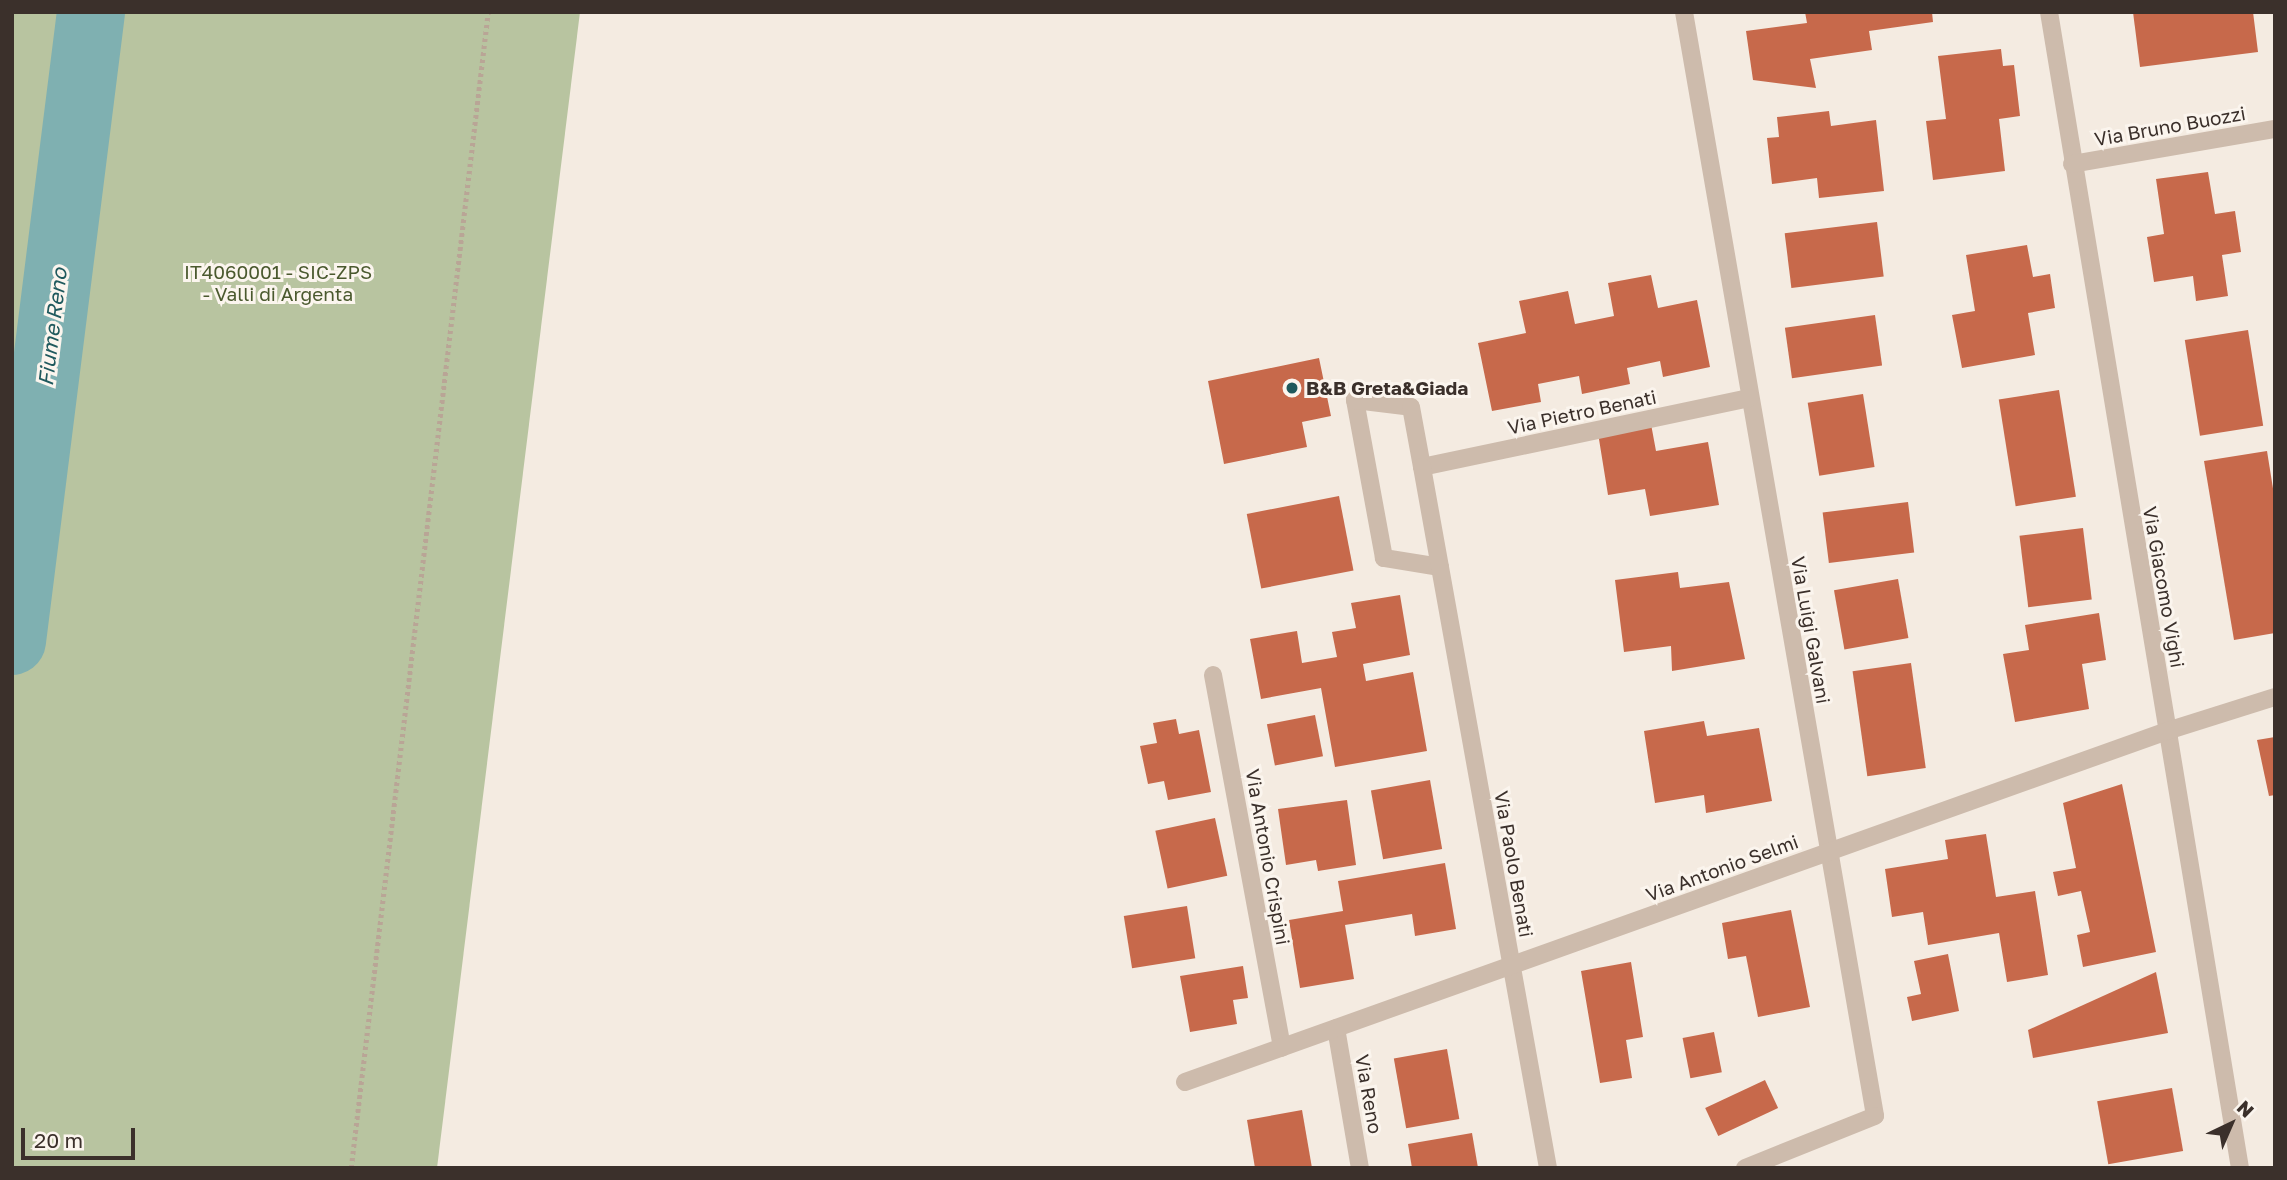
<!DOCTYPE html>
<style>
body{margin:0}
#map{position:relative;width:2287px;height:1180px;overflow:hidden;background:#f4ebe1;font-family:"Golos Text",sans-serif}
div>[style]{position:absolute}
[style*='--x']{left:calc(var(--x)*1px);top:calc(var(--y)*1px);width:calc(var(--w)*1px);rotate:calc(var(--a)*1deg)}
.green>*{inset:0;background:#b8c4a0}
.river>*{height:68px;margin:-34px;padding:0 34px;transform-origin:34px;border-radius:34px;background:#7fb0b1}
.building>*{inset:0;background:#c7694b;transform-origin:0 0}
.path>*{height:4.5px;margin-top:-2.25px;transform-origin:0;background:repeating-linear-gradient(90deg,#b9a596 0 3.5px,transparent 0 7px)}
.street>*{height:18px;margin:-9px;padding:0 9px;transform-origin:9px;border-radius:9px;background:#cdbbac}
.dots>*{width:19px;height:19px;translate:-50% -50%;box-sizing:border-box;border:4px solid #fbf5ee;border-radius:50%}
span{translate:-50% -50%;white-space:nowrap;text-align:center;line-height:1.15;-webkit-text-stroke:6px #fbf5ee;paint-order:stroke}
.street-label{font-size:19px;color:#3b302b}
.park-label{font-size:19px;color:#4a592e}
.poi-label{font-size:19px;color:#3b302b;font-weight:700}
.left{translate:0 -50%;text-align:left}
.water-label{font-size:21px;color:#1f595d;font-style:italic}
.frame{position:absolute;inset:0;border:14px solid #3b302b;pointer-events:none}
.north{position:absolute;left:2196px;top:1089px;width:70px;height:70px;-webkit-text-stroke:5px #fbf5ee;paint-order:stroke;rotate:44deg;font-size:19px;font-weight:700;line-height:28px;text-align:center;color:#3b302b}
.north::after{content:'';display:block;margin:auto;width:24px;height:32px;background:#3b302b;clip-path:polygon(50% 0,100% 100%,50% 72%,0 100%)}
.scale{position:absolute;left:21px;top:1128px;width:114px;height:32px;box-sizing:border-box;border:4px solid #3b302b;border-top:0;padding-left:9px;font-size:21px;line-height:24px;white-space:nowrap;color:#3b302b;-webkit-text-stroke:5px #fbf5ee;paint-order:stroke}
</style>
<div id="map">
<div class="green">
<div style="clip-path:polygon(12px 12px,580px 12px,437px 1168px,12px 1168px)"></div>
</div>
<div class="river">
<div style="--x:12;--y:641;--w:634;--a:-82.84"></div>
</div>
<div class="building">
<div style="clip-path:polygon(1805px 12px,1932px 12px,1933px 22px,1869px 31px,1872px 50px,1810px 59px,1816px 88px,1753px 80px,1746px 31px,1807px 23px)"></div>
<div style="clip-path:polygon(2133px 12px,2253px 12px,2258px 52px,2140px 67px)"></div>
<div style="clip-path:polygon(2001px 49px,2003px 66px,2014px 65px,2020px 116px,1999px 119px,2005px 171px,1933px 180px,1926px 121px,1946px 119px,1938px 56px)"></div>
<div style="clip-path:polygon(1829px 111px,1831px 126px,1876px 120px,1884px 191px,1819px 198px,1817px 178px,1772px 184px,1767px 138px,1779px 137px,1777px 117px)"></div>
<div style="clip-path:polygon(2208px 172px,2215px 214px,2235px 211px,2241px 252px,2222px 255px,2228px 296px,2196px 301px,2193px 276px,2154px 282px,2147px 237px,2164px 234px,2156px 179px)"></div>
<div style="left:1877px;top:222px;width:55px;height:93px;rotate:83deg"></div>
<div style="clip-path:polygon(2027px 245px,2033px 277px,2050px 274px,2055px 308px,2028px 313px,2035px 355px,1962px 368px,1952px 315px,1975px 311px,1966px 255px)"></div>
<div style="clip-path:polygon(1651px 275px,1658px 308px,1697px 300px,1710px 367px,1663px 377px,1660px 361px,1627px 368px,1630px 384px,1582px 394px,1579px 376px,1538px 384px,1541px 402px,1492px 411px,1478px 343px,1526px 333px,1519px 301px,1568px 291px,1575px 324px,1614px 316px,1608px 283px)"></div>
<div style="left:1875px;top:315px;width:51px;height:91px;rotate:82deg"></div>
<div style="left:2248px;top:330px;width:97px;height:64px;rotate:81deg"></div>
<div style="clip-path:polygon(1319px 358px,1331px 416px,1302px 422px,1307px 447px,1224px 464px,1208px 381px)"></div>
<div style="left:2059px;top:390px;width:108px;height:61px;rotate:81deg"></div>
<div style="left:1863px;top:394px;width:74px;height:56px;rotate:81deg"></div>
<div style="clip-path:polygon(1651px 424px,1656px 451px,1708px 442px,1719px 505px,1650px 516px,1645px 489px,1608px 495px,1598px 433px)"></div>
<div style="clip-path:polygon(2267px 451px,2275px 501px,2275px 633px,2234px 640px,2204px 461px)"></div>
<div style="left:1339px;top:496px;width:76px;height:94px;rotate:79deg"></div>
<div style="left:1908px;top:502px;width:51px;height:86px;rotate:83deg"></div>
<div style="left:2083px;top:528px;width:72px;height:64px;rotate:83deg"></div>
<div style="clip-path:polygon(1678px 572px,1680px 588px,1729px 582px,1745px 659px,1672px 671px,1671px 646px,1624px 652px,1615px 580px)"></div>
<div style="left:1898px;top:579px;width:60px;height:65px;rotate:80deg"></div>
<div style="clip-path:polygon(1400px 595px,1410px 655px,1363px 664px,1366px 681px,1413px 672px,1427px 751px,1335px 767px,1321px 688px,1261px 699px,1250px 639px,1297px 631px,1302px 663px,1337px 657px,1332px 632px,1356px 628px,1351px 603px)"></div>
<div style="clip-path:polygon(2099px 613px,2106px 660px,2082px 664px,2089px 709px,2015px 722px,2003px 654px,2029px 650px,2025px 625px)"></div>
<div style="left:1911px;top:663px;width:106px;height:59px;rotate:82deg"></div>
<div style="left:1315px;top:715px;width:42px;height:49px;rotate:79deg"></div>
<div style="clip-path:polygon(1176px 719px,1179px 734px,1199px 730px,1211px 792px,1168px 800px,1164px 781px,1148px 784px,1140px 746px,1157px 743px,1153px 723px)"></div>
<div style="clip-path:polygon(1704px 721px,1707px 736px,1759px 728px,1772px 801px,1706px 813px,1704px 795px,1655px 803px,1644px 731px)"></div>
<div style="clip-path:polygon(2275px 737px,2275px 795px,2269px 796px,2257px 740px)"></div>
<div style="left:1430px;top:780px;width:70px;height:60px;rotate:80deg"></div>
<div style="clip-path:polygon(2122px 784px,2156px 952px,2083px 967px,2077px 935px,2090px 932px,2081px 891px,2058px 896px,2053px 872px,2076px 868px,2063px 803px)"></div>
<div style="clip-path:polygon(1347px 800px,1356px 865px,1318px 871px,1316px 860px,1286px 865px,1278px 809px)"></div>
<div style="left:1215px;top:818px;width:59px;height:61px;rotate:78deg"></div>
<div style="clip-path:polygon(1986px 834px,1996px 897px,2035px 891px,2048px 975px,2007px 982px,1999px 933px,1928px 945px,1923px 912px,1892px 917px,1885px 869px,1948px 859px,1945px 840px)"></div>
<div style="clip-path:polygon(1445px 863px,1456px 929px,1415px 936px,1412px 914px,1345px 925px,1354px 979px,1300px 988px,1289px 920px,1343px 911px,1338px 881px)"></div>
<div style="left:1187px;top:906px;width:53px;height:64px;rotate:81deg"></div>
<div style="clip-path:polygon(1791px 910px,1810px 1007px,1758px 1017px,1746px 956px,1728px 959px,1722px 923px)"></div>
<div style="clip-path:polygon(1948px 954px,1959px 1011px,1912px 1021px,1907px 997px,1921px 994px,1914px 961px)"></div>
<div style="clip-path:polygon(1631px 962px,1643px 1037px,1626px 1040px,1632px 1078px,1600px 1083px,1581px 971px)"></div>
<div style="clip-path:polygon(1243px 966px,1248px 998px,1233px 1000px,1237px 1024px,1190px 1032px,1180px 976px)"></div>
<div style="clip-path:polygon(2156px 972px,2168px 1033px,2033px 1058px,2028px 1030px)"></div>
<div style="left:1714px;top:1032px;width:41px;height:32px;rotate:79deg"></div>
<div style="left:1447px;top:1049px;width:71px;height:54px;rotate:80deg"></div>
<div style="left:1765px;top:1080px;width:31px;height:66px;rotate:65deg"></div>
<div style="left:2172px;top:1088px;width:64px;height:76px;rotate:80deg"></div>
<div style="clip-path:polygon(1302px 1110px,1312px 1168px,1255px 1168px,1247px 1120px)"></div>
<div style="clip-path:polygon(1472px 1133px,1478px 1168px,1412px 1168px,1408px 1144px)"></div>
</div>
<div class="path">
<div style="--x:351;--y:1168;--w:1164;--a:-83.24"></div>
</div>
<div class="street">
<div style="--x:1684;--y:12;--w:1120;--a:80.18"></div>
<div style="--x:1875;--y:1116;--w:140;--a:158.2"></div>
<div style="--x:2049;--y:12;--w:1172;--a:80.62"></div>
<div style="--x:2072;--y:164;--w:206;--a:-9.8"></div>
<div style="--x:1422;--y:467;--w:335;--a:-11.9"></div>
<div style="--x:1440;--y:567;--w:57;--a:-170.9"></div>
<div style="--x:1384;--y:558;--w:161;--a:-100.4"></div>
<div style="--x:1355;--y:400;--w:56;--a:7.1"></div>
<div style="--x:1411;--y:407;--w:61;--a:79.6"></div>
<div style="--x:1422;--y:467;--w:712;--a:79.81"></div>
<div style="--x:1213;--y:675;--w:379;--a:79.5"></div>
<div style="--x:1336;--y:1028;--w:142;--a:80.3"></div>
<div style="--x:1185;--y:1082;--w:1043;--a:-19.67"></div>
<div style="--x:2167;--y:731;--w:113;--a:-17.5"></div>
</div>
<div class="dots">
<div style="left:1292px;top:388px;background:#1f595d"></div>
</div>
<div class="street-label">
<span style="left:2170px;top:126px;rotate:-10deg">Via Bruno Buozzi</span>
<span style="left:1582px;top:412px;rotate:-12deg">Via Pietro Benati</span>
<span style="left:2164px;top:587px;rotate:80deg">Via Giacomo Vighi</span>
<span style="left:1811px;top:630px;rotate:80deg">Via Luigi Galvani</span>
<span style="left:1268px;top:857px;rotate:80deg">Via Antonio Crispini</span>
<span style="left:1514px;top:864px;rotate:80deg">Via Paolo Benati</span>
<span style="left:1722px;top:868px;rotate:-20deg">Via Antonio Selmi</span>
<span style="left:1369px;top:1094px;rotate:80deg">Via Reno</span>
</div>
<div class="park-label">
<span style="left:278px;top:283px">IT4060001 - SIC-ZPS<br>- Valli di Argenta</span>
</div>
<div class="poi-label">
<span class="left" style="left:1306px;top:388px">B&amp;B Greta&amp;Giada</span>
</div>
<div class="water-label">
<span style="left:52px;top:327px;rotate:-83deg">Fiume Reno</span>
</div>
<div class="frame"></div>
<div class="north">N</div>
<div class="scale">20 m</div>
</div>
